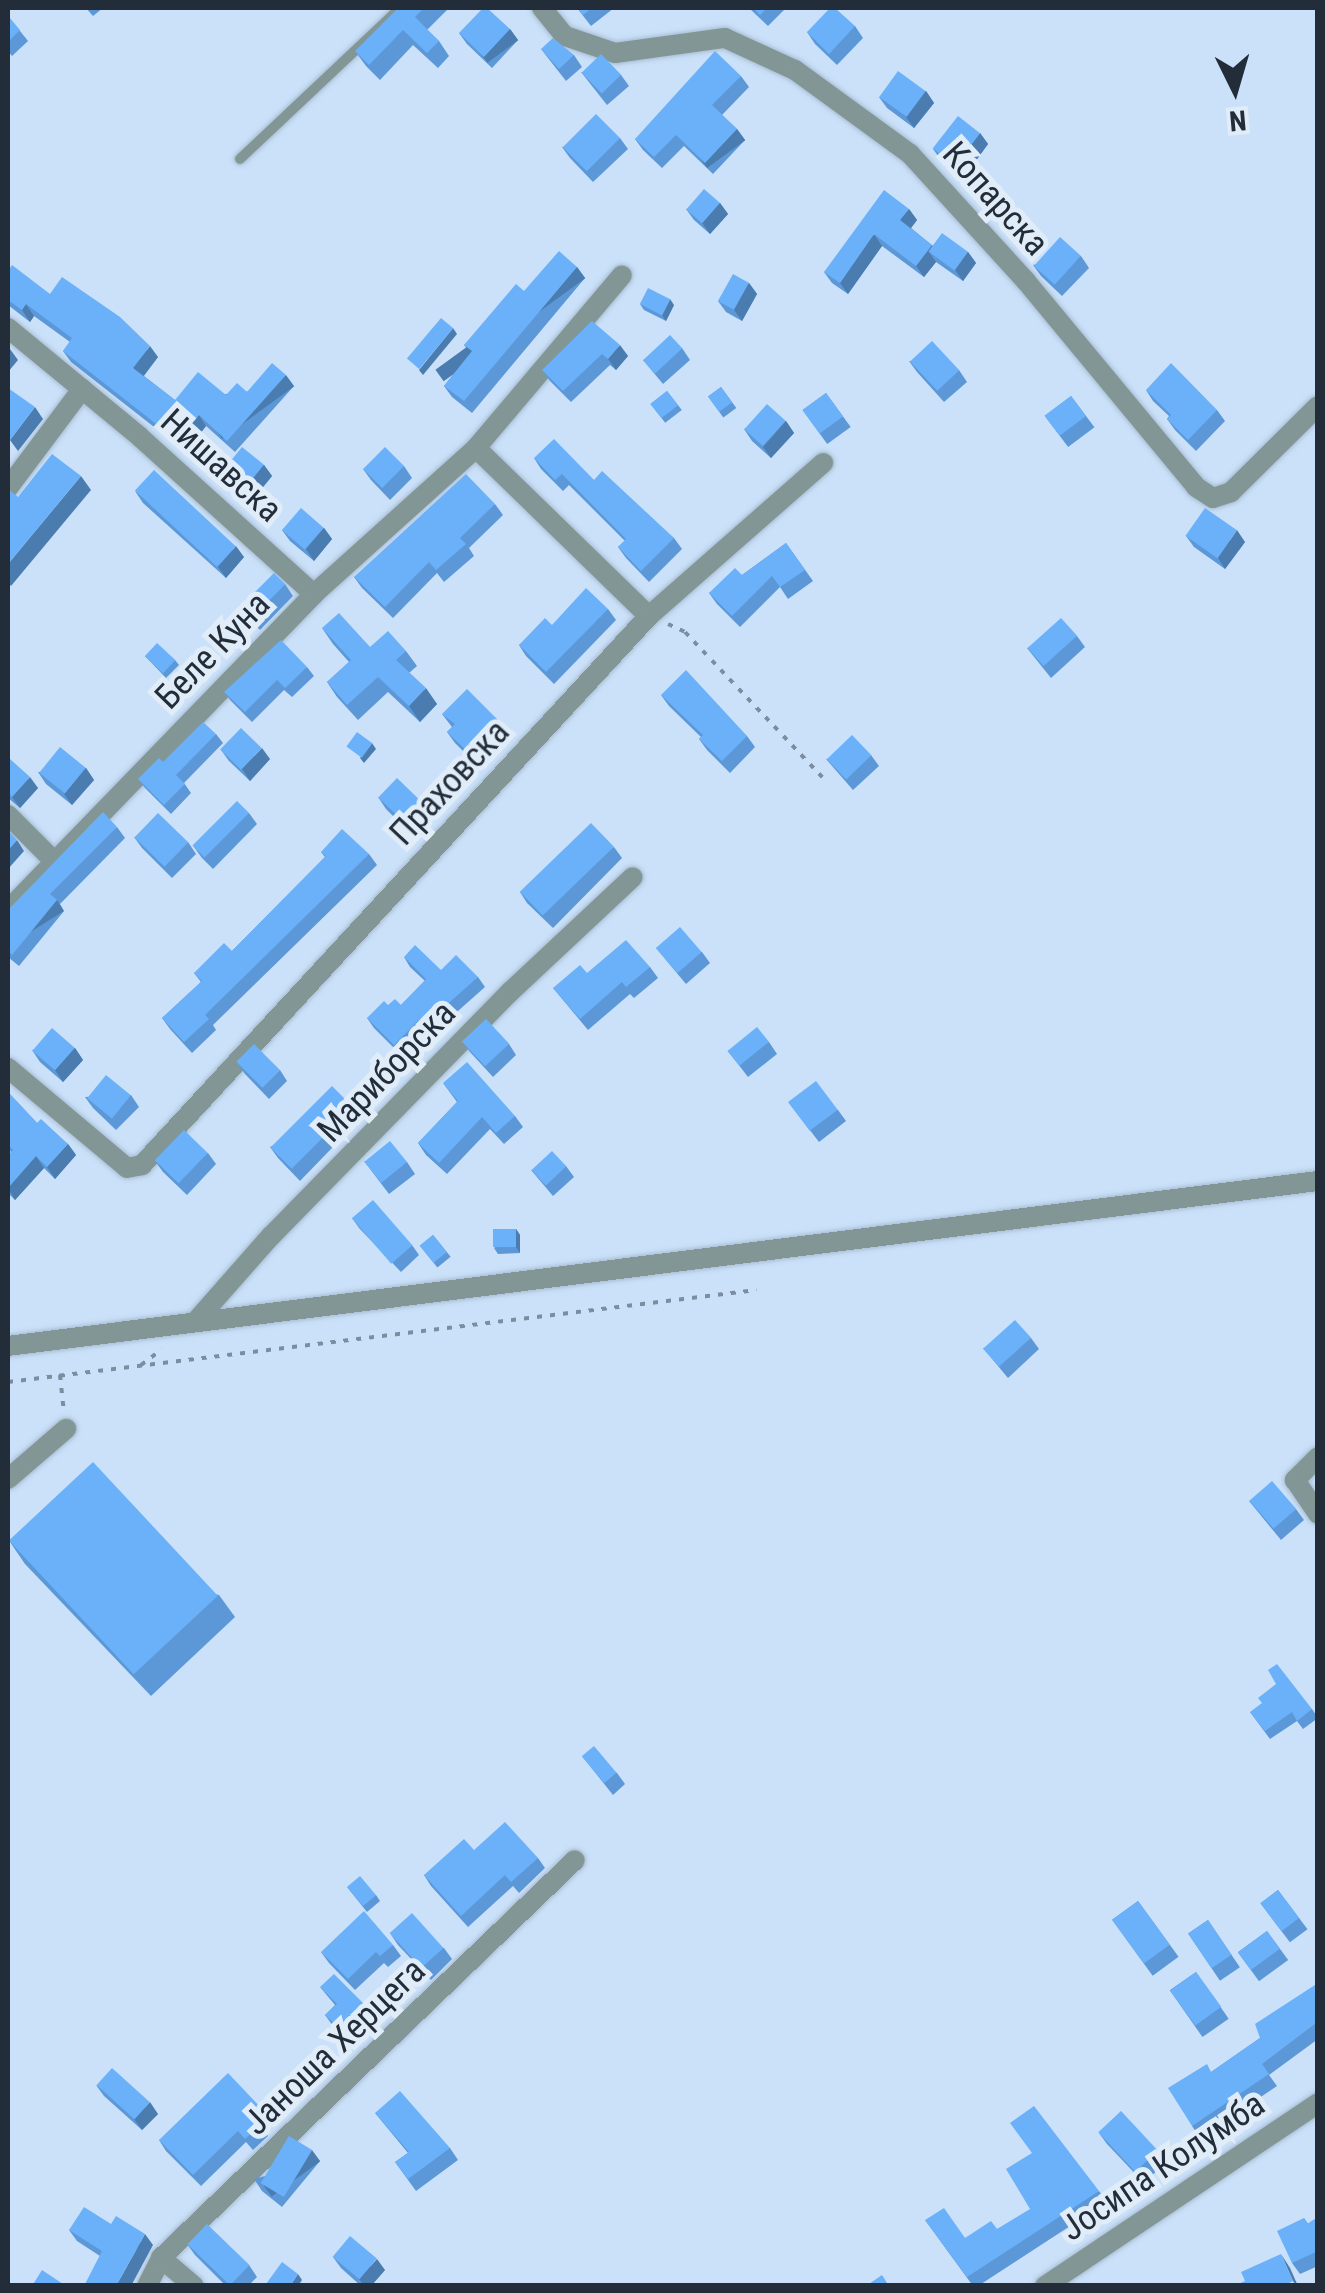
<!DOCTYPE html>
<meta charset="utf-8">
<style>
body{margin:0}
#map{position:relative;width:1325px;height:2293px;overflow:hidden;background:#cae1f9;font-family:"Roboto Condensed",sans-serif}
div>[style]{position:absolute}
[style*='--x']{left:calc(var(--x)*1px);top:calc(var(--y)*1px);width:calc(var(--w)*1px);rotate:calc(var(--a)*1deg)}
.path>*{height:4px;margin-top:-2px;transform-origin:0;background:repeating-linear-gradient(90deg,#7c8d9f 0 5px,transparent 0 13px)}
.roads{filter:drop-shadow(0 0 2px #a9bdd3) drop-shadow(0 0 2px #a9bdd3)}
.service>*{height:10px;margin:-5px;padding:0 5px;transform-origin:5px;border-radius:5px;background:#829795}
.minor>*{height:20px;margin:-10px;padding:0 10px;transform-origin:10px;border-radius:10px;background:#829795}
.wall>*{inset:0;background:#5c98d7;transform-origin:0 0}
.shaded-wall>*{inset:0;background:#4b7caf;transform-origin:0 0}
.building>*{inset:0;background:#6bb1fa;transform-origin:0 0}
span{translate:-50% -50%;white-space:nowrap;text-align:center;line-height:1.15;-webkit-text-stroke:10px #e1ecf9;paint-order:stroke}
.street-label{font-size:35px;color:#232d39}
.frame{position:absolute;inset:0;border:10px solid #232d39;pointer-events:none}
.north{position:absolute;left:1185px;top:40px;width:100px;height:100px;-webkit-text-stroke:8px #e1ecf9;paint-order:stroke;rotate:175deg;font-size:28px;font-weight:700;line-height:40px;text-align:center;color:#232d39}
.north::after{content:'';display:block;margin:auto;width:35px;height:45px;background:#232d39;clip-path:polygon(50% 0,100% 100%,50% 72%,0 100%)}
</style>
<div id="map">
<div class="path">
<div style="--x:668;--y:624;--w:19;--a:25"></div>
<div style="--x:685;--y:632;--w:207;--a:46.6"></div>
<div style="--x:141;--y:1365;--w:26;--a:-37"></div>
<div style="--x:60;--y:1375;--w:36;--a:84"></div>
<div style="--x:8;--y:1382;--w:754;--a:-7.01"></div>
</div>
<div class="roads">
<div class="service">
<div style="--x:240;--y:159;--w:220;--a:-43.3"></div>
</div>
<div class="minor">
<div style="--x:542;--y:8;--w:36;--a:51"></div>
<div style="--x:565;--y:36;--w:53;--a:18.8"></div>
<div style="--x:615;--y:53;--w:111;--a:-7.8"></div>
<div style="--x:725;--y:38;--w:77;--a:24.6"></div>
<div style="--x:795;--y:70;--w:142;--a:36.1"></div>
<div style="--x:910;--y:154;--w:171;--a:47.6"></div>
<div style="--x:1025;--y:280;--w:268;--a:50.4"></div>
<div style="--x:1196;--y:487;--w:20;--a:33"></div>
<div style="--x:1213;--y:498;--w:19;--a:-18"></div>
<div style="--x:1231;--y:492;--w:122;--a:-44.7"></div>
<div style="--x:8;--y:328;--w:171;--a:39.5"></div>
<div style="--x:140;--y:437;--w:234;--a:42.1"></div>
<div style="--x:476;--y:448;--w:241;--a:44.2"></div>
<div style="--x:8;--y:488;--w:124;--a:-53.2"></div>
<div style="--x:8;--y:815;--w:65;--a:45"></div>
<div style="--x:8;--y:910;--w:440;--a:-45.9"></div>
<div style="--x:314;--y:594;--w:218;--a:-42"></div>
<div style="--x:476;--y:448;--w:226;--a:-49.8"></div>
<div style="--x:8;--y:1068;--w:155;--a:40"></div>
<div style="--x:127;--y:1168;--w:15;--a:-11"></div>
<div style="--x:142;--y:1165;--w:747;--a:-47.28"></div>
<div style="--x:649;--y:616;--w:232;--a:-41.3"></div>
<div style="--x:196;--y:1321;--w:113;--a:-48.6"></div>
<div style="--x:271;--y:1236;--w:342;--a:-45.6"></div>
<div style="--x:510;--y:992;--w:168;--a:-43.1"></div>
<div style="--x:8;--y:1346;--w:1320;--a:-7.18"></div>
<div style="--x:1318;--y:1457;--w:33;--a:135"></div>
<div style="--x:1295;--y:1480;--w:41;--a:55.9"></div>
<div style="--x:8;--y:1479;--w:77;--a:-40.8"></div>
<div style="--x:161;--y:2258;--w:43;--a:40.3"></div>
<div style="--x:147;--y:2286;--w:31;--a:-63"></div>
<div style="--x:161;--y:2258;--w:574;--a:-43.87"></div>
<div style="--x:1045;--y:2286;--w:329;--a:-33.8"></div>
</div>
</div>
<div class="wall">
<div style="clip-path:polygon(86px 8px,103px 8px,93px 16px)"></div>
<div style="clip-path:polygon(398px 8px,449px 8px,427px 30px,439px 41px,449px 56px,438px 68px,413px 45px,380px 80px,366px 66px,355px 51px)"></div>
<div style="clip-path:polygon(577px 8px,614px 8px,591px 26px)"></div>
<div style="clip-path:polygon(749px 8px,786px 8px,768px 26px)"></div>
<div style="clip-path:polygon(8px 16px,28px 41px,12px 56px,8px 51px)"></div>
<div style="clip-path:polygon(855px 26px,863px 38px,837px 65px,815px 44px,807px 32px)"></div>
<div style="clip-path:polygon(510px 29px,518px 40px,492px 68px,467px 44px,459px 33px)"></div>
<div style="clip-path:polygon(541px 49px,574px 55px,582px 67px,566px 81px)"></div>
<div style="clip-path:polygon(581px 72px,621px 75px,629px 86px,607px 105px)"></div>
<div style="clip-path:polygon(741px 76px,749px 87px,722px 115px,737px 129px,745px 140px,713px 174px,684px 146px,662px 168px,643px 150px,635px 139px)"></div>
<div style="clip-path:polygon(926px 91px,934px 103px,914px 128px,887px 108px,879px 97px)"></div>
<div style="clip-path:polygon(980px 133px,988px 144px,964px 177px,941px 160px,933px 149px)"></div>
<div style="clip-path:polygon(620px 138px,628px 149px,593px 182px,570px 158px,562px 147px)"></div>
<div style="clip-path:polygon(720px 203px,728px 214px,710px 234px,694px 220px,686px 209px)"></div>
<div style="clip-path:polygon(909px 209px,917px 220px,911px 228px,933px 246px,968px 252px,976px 263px,963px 281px,936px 262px,924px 277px,882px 246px,848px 294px,832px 283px,824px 272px)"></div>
<div style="clip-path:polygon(1081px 256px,1089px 268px,1062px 296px,1041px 276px,1033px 265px)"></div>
<div style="clip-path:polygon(577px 267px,585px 278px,472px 413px,452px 397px,444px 386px,470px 353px,464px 345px,524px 291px)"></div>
<div style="clip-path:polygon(8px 271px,158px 357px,144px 376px,175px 400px,294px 386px,235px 452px,206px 426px,186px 452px,71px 362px,63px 351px,70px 342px,34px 316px,30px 322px,8px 305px)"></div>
<div style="clip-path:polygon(749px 283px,757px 294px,742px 321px,726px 312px,718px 301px)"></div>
<div style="clip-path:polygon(640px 304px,674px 305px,666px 321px,644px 310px)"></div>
<div style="clip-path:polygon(592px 321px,628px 356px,616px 370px,610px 365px,571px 402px,550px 381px,542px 370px)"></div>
<div style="clip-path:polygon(682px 348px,690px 360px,663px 384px,643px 360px)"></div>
<div style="clip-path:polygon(909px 361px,959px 370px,967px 382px,944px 402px,917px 372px)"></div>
<div style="left:721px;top:387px;width:26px;height:16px;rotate:54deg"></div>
<div style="clip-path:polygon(1146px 390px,1217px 410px,1225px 421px,1196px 451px,1175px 430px,1167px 419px,1169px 416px,1153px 401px)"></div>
<div style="left:667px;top:391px;width:24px;height:21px;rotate:52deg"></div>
<div style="left:826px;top:393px;width:42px;height:29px;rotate:54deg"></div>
<div style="left:1071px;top:396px;width:39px;height:33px;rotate:53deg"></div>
<div style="clip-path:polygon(786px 421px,794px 433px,771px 458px,752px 441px,744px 429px)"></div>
<div style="clip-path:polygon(534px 458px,594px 480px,674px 538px,682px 549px,649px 582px,626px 558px,618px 547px,625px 541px,569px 485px,563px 491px,541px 469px)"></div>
<div style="clip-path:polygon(229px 462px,264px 465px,272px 476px,259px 492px,237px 474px)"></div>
<div style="clip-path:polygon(404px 466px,412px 478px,390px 500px,371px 480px,363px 469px)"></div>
<div style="clip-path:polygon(135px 491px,244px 557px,226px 578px,143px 503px)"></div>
<div style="clip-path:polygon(495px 504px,503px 515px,469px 548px,474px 556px,444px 582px,437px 573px,393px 618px,362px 588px,354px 577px)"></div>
<div style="clip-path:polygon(324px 528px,332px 539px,314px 561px,290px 541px,282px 530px)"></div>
<div style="clip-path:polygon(1186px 536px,1245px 542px,1225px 569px,1194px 547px)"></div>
<div style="clip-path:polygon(786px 543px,813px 581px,788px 599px,780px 587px,740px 627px,717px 604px,709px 593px,742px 575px)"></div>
<div style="clip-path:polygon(285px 584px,293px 596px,260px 630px,249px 619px,241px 608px)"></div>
<div style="clip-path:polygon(608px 609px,616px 620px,554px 684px,526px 656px,519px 645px,552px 625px)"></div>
<div style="clip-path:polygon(322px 628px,370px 647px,406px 651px,417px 666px,409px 673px,437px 704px,420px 722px,388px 692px,358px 720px,337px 697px,327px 682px,349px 662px,333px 644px)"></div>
<div style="clip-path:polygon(1077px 636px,1085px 647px,1051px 678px,1027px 648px)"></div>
<div style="clip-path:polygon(145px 656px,175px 660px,179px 665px,166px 678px)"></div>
<div style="clip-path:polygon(307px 667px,314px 676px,292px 697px,284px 690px,252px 722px,231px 701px,224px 692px)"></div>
<div style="clip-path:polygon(661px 695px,747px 736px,755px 747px,730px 773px,707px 750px,699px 739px,701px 737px,669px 706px)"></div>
<div style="clip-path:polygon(442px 714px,501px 723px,509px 735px,478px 766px,455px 743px,447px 732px,452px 727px)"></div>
<div style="clip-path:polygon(216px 734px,223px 743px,184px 783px,191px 793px,171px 814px,145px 788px,138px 779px,163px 762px)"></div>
<div style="clip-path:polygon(221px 750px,270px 759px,250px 781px,229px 761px)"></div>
<div style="clip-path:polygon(871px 755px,879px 766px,853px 790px,826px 759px)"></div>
<div style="clip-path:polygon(8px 762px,38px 788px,20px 808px,8px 798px)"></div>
<div style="clip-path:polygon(86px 768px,94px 780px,72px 805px,46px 784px,38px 772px)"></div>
<div style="clip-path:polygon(378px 797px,421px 801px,429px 812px,409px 832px,386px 809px)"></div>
<div style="clip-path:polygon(249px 813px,257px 824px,213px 869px,202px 858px,194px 847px)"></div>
<div style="clip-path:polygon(117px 827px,125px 838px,60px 904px,64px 911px,19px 966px,8px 957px,8px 910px)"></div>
<div style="clip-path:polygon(134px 837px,188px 842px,196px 854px,172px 878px,142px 848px)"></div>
<div style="clip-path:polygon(614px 847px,622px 858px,553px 928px,527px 903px,520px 892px)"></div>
<div style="clip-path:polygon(321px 852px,369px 854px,377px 865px,213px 1025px,216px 1030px,192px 1053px,170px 1029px,162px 1018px,201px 982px,194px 973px,232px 951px,325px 857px)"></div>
<div style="clip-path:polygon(656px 948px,702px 952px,710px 963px,686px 984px)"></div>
<div style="clip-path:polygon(404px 957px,441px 970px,478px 977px,485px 987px,432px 1034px,426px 1029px,401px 1055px,374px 1028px,367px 1018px,388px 1005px,401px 1005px,425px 981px,410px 967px)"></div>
<div style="clip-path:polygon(650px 967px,658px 978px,634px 998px,630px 994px,588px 1030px,553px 988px,587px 973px)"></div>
<div style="clip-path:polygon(462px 1041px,509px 1044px,516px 1055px,493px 1077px,470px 1052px)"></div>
<div style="clip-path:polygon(769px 1042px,777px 1054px,748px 1077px,728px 1051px)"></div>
<div style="clip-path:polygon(75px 1048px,83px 1060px,63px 1082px,40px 1062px,32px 1050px)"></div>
<div style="clip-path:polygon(237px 1063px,280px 1070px,287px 1081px,269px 1099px,245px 1074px)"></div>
<div style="clip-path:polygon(443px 1083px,515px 1116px,523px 1127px,504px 1144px,490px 1129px,447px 1174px,426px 1155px,418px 1143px,457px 1102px)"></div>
<div style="clip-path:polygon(8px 1092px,37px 1123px,68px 1144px,76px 1155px,55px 1179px,44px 1168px,15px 1200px,8px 1193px,8px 1156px,11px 1152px,8px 1148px)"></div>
<div style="clip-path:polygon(131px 1095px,139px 1107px,116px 1130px,93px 1108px,85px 1097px)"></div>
<div style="clip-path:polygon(789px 1103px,838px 1110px,846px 1121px,819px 1142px)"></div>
<div style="clip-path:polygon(353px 1107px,361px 1118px,300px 1181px,278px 1158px,270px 1147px)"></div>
<div style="clip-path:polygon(208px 1153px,216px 1164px,187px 1195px,163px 1172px,155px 1161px)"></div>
<div style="clip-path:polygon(364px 1161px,407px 1162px,415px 1174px,389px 1194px)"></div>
<div style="clip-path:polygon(566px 1166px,574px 1177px,553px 1196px,531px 1170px)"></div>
<div style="clip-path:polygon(352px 1218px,412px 1245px,419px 1255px,401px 1272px,359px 1228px)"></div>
<div style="clip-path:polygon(516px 1229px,520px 1235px,520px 1253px,498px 1254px,494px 1248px)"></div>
<div style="left:433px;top:1235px;width:28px;height:17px;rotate:51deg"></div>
<div style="clip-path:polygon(1031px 1338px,1039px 1349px,1008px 1378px,983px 1348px)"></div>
<div style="clip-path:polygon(1249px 1501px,1296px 1509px,1304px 1520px,1281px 1540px)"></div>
<div style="clip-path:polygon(10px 1542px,219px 1595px,235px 1617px,151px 1696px,25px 1564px)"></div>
<div style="clip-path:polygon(1312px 1709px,1318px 1718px,1303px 1729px,1297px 1721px,1270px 1739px,1250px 1712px)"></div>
<div style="clip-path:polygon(582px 1756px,617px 1773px,625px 1784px,613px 1795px)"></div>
<div style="clip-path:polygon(474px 1850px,538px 1858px,545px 1868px,519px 1893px,513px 1886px,468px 1927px,431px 1886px,424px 1875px)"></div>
<div style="clip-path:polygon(347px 1887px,376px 1895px,380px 1901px,367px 1912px)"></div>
<div style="left:1278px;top:1890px;width:49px;height:22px;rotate:53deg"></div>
<div style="left:1138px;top:1901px;width:69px;height:32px;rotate:54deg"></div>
<div style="left:1208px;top:1920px;width:57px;height:24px;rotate:56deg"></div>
<div style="left:1267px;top:1931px;width:36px;height:36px;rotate:54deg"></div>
<div style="clip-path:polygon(390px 1933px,444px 1948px,452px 1959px,431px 1980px,398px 1945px)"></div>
<div style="clip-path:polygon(393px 1945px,401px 1956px,388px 1967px,384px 1963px,355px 1990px,329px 1963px,321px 1952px)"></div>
<div style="left:1196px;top:1972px;width:57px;height:32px;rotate:55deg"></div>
<div style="clip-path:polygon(1318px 1983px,1318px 2039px,1269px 2075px,1277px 2086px,1200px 2138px,1192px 2126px,1211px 2072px,1260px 2038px)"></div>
<div style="clip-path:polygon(320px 1987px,370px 2010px,378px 2022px,353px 2046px,333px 2026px,325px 2015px,335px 2005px)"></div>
<div style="clip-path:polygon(96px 2085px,158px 2114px,142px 2130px,104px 2096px)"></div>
<div style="clip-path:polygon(264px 2111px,272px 2122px,264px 2130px,268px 2136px,253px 2150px,246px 2142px,201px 2186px,166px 2151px,159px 2140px)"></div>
<div style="clip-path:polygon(375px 2113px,450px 2148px,458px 2160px,416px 2191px,395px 2162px,408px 2153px)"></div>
<div style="clip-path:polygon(1099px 2133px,1158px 2151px,1166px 2162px,1144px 2183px,1107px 2144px)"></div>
<div style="clip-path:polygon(320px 2161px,282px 2207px,262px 2191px,254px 2179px)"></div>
<div style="clip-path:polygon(1099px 2191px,1107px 2202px,978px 2286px,973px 2286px,925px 2220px,965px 2238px,997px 2229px)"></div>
<div style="clip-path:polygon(1318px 2217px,1318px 2266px,1300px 2274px,1292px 2263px,1304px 2218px,1308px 2224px)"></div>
<div style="clip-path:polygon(69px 2230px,153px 2245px,100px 2256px,77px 2241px)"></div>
<div style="clip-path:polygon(187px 2244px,249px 2265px,257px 2277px,248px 2286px,226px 2286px,195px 2255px)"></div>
<div style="clip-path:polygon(333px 2257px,385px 2270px,371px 2286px,361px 2286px,341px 2268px)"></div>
</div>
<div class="shaded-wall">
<div style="left:510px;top:29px;width:14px;height:38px;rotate:54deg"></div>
<div style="clip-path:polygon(926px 91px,934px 103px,914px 128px,906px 117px)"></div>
<div style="left:737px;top:129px;width:14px;height:47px;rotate:54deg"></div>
<div style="clip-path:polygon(980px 133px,988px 144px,964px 177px,956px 166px)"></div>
<div style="clip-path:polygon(720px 203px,728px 214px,710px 234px,702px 223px)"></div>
<div style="clip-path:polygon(909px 209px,917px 220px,908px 232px,900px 220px)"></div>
<div style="clip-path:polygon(874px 234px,882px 246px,848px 294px,840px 283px)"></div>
<div style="clip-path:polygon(932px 245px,940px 256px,929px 252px,936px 262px,924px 277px,916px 266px)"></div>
<div style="clip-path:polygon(968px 252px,976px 263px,963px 281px,955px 270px)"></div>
<div style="left:577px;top:267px;width:14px;height:175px;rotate:54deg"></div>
<div style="clip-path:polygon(749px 283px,757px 294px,742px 321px,734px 310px)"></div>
<div style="clip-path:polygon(670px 299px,674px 305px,666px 321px,662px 315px)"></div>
<div style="clip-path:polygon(26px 304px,34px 316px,30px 322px,22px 310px)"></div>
<div style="clip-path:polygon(453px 328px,457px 334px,423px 375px,419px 370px)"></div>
<div style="clip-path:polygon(620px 345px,628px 356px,616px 370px,608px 359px)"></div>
<div style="clip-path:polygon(150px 346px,158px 357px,141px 379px,133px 368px)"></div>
<div style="clip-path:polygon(10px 349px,18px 360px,8px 372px,8px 351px)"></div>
<div style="left:286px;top:375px;width:14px;height:89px;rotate:54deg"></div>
<div style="clip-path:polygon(35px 407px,43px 419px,18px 451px,10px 440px)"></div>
<div style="clip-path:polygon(199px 415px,206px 426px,186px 452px,178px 441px)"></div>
<div style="clip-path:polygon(786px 421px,794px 433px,771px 458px,763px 447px)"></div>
<div style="clip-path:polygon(264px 465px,272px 476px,259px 492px,251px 481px)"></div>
<div style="clip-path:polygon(81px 476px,91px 490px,11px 586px,8px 582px,8px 564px)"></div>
<div style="clip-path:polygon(324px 528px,332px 539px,314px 561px,306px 549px)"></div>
<div style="clip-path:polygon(1237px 530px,1245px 542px,1225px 569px,1218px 558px)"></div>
<div style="clip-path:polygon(236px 546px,244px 557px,226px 578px,218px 567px)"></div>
<div style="clip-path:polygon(426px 688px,437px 704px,420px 722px,409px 706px)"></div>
<div style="clip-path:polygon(372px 743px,376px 749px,364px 763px,360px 758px)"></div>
<div style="clip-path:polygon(262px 748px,270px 759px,250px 781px,242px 769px)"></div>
<div style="clip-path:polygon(86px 768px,94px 780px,72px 805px,64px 794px)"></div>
<div style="clip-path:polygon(30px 777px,38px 788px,20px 808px,12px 797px)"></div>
<div style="clip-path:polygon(17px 840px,24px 851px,8px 869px,8px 850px)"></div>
<div style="left:57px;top:900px;width:13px;height:71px;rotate:58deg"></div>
<div style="clip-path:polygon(75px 1048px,83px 1060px,63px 1082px,55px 1070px)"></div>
<div style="clip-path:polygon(68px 1144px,76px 1155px,55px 1179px,47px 1167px)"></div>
<div style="clip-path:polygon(36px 1156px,44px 1168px,15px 1200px,8px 1188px)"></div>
<div style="clip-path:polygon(516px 1229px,520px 1235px,520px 1253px,516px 1247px)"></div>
<div style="clip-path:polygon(150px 2102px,158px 2114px,142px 2130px,134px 2119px)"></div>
<div style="left:312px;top:2150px;width:14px;height:60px;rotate:54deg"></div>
<div style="clip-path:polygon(145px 2234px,153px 2245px,131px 2286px,116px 2286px)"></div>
<div style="clip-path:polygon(1281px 2254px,1290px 2268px,1298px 2286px,1296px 2286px,1293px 2281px)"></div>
<div style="clip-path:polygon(377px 2259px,385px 2270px,371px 2286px,364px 2286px,359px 2279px)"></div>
<div style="clip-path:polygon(298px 2274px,302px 2280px,298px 2286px,290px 2286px)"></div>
</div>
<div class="building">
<div style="clip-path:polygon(398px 8px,424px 8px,415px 17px,439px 41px,427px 53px,403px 30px,369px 65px,355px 51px)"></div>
<div style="clip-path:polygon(483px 8px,487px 8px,510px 29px,484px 57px,459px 33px)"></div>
<div style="clip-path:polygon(578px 8px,592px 8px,583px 15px)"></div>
<div style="clip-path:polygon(753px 8px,767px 8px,760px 15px)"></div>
<div style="clip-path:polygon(830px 8px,835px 8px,855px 26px,829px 54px,807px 32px)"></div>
<div style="clip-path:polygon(8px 16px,20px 30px,8px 42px)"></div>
<div style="clip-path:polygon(553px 38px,574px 55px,559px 69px,541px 49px)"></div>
<div style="clip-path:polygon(715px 51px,741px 76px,712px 105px,737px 129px,705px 163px,676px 135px,654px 157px,635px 139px)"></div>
<div style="left:601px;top:54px;width:29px;height:27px;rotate:46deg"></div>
<div style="left:898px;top:71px;width:34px;height:32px;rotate:36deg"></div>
<div style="left:596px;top:114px;width:34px;height:47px;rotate:45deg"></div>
<div style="left:958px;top:116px;width:28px;height:41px;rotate:38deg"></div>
<div style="left:704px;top:189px;width:21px;height:27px;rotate:41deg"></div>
<div style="clip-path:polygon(884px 190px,909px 209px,900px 220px,932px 245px,916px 266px,874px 234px,840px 283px,824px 272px)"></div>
<div style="left:942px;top:233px;width:32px;height:23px;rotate:36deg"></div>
<div style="left:1060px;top:237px;width:28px;height:39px;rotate:42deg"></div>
<div style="clip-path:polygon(559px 251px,577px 267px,464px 401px,444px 386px,472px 351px,464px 345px,516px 284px,524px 291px)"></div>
<div style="clip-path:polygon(12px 265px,50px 294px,62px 277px,120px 317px,150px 346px,133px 368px,175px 400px,198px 372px,226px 395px,237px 383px,247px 392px,272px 363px,286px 375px,227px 441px,199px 415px,178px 441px,63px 351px,72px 338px,26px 304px,22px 310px,8px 300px,8px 271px)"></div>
<div style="left:733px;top:274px;width:18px;height:31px;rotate:29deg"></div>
<div style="left:648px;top:288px;width:25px;height:18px;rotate:27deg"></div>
<div style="left:441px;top:318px;width:16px;height:53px;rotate:40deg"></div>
<div style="clip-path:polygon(592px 321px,620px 345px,608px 359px,602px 354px,563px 391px,542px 370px)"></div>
<div style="left:670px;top:335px;width:18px;height:37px;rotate:47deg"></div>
<div style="left:932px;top:341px;width:40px;height:30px;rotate:47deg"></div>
<div style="clip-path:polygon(1171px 363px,1217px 410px,1188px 440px,1167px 419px,1171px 415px,1146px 390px)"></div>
<div style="left:721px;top:387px;width:19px;height:16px;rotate:54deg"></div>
<div style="clip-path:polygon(8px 388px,35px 407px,10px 440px,8px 438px)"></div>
<div style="left:667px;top:391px;width:18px;height:21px;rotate:52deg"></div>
<div style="left:826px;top:393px;width:29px;height:29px;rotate:54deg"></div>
<div style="left:1071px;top:396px;width:25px;height:33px;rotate:53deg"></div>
<div style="left:767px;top:404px;width:25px;height:34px;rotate:42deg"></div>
<div style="clip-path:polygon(554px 439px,594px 480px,602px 471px,674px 538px,641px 571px,618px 547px,626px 539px,562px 474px,555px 480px,534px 458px)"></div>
<div style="left:242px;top:447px;width:28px;height:20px;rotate:39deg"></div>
<div style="left:385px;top:447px;width:27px;height:31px;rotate:45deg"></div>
<div style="clip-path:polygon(52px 454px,81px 476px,8px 564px,8px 489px,18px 497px)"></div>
<div style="left:154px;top:470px;width:112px;height:28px;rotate:43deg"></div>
<div style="clip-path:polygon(466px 474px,495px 504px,460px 538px,466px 544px,436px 570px,429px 562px,385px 607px,354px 577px)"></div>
<div style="left:301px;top:508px;width:30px;height:29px;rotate:41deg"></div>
<div style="left:1205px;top:508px;width:39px;height:34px;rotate:35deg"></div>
<div style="clip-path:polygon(786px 543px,805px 570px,780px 587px,772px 576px,732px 616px,709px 593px,735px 568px,742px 575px)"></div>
<div style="left:274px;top:573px;width:16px;height:48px;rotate:45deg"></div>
<div style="clip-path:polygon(586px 588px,608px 609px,546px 672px,519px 645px,545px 618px,552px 625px)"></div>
<div style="clip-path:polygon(339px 613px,370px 647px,388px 631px,406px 651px,396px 660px,426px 688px,409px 706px,378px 677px,347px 705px,327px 682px,351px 660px,322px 628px)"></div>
<div style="left:1061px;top:618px;width:24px;height:45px;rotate:48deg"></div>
<div style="clip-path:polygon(281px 640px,307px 667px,285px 688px,277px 680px,245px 712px,224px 692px)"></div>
<div style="left:157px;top:643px;width:25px;height:18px;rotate:43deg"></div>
<div style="clip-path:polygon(686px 670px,747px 736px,722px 761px,699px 739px,703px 735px,661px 695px)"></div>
<div style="clip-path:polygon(467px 689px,501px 723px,470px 754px,447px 732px,455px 724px,442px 714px)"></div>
<div style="clip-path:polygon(203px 722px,216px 734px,176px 775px,185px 784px,164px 805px,138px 779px,159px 758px,163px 762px)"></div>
<div style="left:241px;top:728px;width:29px;height:30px;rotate:44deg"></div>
<div style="left:357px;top:732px;width:19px;height:18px;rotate:36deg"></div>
<div style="left:852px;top:735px;width:28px;height:35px;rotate:46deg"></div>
<div style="left:60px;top:747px;width:33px;height:33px;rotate:39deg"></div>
<div style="clip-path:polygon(10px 759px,30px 777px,12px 797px,8px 793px,8px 762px)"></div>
<div style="left:397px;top:778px;width:33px;height:27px;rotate:44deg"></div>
<div style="left:237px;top:801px;width:17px;height:63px;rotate:45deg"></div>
<div style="clip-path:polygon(103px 812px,117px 827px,50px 894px,57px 900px,12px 955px,8px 951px,8px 910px)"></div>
<div style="left:158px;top:813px;width:42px;height:34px;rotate:44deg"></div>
<div style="left:591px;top:823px;width:33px;height:99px;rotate:46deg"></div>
<div style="clip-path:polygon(342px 829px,369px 854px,205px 1015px,209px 1019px,184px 1042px,162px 1018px,202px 981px,194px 973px,224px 943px,232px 951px,326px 856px,321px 852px)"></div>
<div style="clip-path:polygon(8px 830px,17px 840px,8px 850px)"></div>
<div style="left:680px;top:927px;width:33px;height:32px;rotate:49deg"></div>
<div style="clip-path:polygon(626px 940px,650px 967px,626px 987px,622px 982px,580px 1019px,553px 988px,580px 965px,587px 973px)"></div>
<div style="clip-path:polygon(415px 945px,441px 970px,456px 955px,478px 977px,425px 1024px,420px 1019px,394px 1045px,367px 1018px,384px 1001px,388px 1005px,395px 999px,401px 1005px,426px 979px,404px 957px)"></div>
<div style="left:486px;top:1019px;width:34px;height:33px;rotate:47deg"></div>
<div style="left:757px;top:1027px;width:19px;height:38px;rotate:51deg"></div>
<div style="left:52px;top:1028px;width:30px;height:30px;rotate:41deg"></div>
<div style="left:254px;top:1044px;width:37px;height:25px;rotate:45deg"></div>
<div style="clip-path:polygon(467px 1062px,515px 1116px,496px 1133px,482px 1117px,439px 1163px,418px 1143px,458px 1101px,443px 1083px)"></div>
<div style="left:106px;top:1075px;width:32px;height:30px;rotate:39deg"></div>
<div style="left:816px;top:1081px;width:36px;height:35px;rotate:53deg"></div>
<div style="left:332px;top:1086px;width:30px;height:87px;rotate:45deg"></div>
<div style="clip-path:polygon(8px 1092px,37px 1123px,41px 1119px,68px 1144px,47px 1167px,36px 1156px,8px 1188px,8px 1156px,13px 1150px,8px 1145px)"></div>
<div style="left:184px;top:1130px;width:33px;height:42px;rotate:44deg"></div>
<div style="left:390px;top:1141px;width:27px;height:33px;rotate:51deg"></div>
<div style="left:552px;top:1151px;width:21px;height:28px;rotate:47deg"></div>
<div style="left:373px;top:1200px;width:60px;height:28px;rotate:49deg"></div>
<div style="left:516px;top:1229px;width:18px;height:23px;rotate:90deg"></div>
<div style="left:433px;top:1235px;width:22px;height:17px;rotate:51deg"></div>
<div style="left:1015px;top:1320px;width:24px;height:43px;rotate:48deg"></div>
<div style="left:93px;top:1462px;width:183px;height:115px;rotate:47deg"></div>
<div style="left:1272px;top:1481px;width:37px;height:30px;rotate:49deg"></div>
<div style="clip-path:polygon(1277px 1664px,1312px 1709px,1297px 1721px,1292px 1712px,1265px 1731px,1250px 1712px,1262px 1703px,1258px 1698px,1276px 1684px,1268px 1670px)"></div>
<div style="left:594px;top:1746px;width:35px;height:16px;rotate:50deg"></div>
<div style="clip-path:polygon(505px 1822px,538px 1858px,511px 1882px,505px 1875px,461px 1916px,424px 1875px,464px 1839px,474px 1850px)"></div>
<div style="left:360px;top:1876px;width:25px;height:17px;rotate:50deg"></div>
<div style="left:1278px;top:1890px;width:35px;height:22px;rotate:53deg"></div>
<div style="left:1138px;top:1901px;width:54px;height:32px;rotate:54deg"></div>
<div style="clip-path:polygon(364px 1911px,393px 1945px,380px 1956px,376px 1952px,348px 1979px,321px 1952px)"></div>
<div style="left:412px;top:1913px;width:47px;height:30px;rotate:48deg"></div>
<div style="left:1208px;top:1920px;width:42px;height:24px;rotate:56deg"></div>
<div style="left:1267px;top:1931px;width:22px;height:36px;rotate:54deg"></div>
<div style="left:1196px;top:1972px;width:43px;height:32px;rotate:54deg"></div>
<div style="clip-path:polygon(334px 1974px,370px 2010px,345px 2034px,325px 2015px,337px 2004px,320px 1987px)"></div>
<div style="clip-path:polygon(1318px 1983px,1318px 2025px,1316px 2023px,1262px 2064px,1269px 2074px,1192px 2126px,1168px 2088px,1207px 2064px,1211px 2072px,1260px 2038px,1255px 2024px)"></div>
<div style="left:112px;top:2068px;width:51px;height:23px;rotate:42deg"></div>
<div style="clip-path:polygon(228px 2073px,264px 2111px,256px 2119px,261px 2124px,245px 2139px,238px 2131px,193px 2175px,159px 2140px)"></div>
<div style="clip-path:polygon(400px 2091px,450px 2148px,408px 2179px,395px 2162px,409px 2152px,375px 2113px)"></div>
<div style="clip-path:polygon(1034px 2106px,1099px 2191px,967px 2277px,925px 2220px,944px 2208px,965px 2238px,991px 2221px,997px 2229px,1030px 2209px,1006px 2169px,1032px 2153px,1010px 2123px)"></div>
<div style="left:1121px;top:2111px;width:54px;height:31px;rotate:47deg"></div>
<div style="left:289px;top:2136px;width:27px;height:55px;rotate:31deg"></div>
<div style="clip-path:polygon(84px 2207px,111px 2224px,116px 2216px,145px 2234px,116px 2286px,84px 2286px,102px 2251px,69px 2230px)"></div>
<div style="clip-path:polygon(1318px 2217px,1318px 2251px,1292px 2263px,1277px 2231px,1304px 2218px,1307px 2224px)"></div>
<div style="left:207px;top:2224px;width:59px;height:28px;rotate:44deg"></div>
<div style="left:350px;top:2236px;width:35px;height:27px;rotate:40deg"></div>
<div style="clip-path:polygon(1281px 2254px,1293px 2281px,1283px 2286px,1234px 2286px,1245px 2281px,1241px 2272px)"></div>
<div style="clip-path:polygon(282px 2262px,298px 2274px,290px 2286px,269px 2286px,266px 2284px)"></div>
<div style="clip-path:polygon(42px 2270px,66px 2286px,32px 2286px)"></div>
<div style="clip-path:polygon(882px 2275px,889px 2286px,866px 2286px)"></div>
</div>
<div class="street-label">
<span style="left:995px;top:199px;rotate:48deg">Копарска</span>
<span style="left:221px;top:466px;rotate:42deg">Нишавска</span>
<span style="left:213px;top:651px;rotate:-46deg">Беле Куна</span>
<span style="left:450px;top:783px;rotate:-47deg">Праховска</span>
<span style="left:387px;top:1072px;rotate:-46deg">Мариборска</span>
<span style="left:335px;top:2047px;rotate:-44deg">Јаноша Херцега</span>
<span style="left:1163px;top:2167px;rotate:-34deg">Јосипа Колумба</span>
</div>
<div class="frame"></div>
<div class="north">N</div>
</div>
